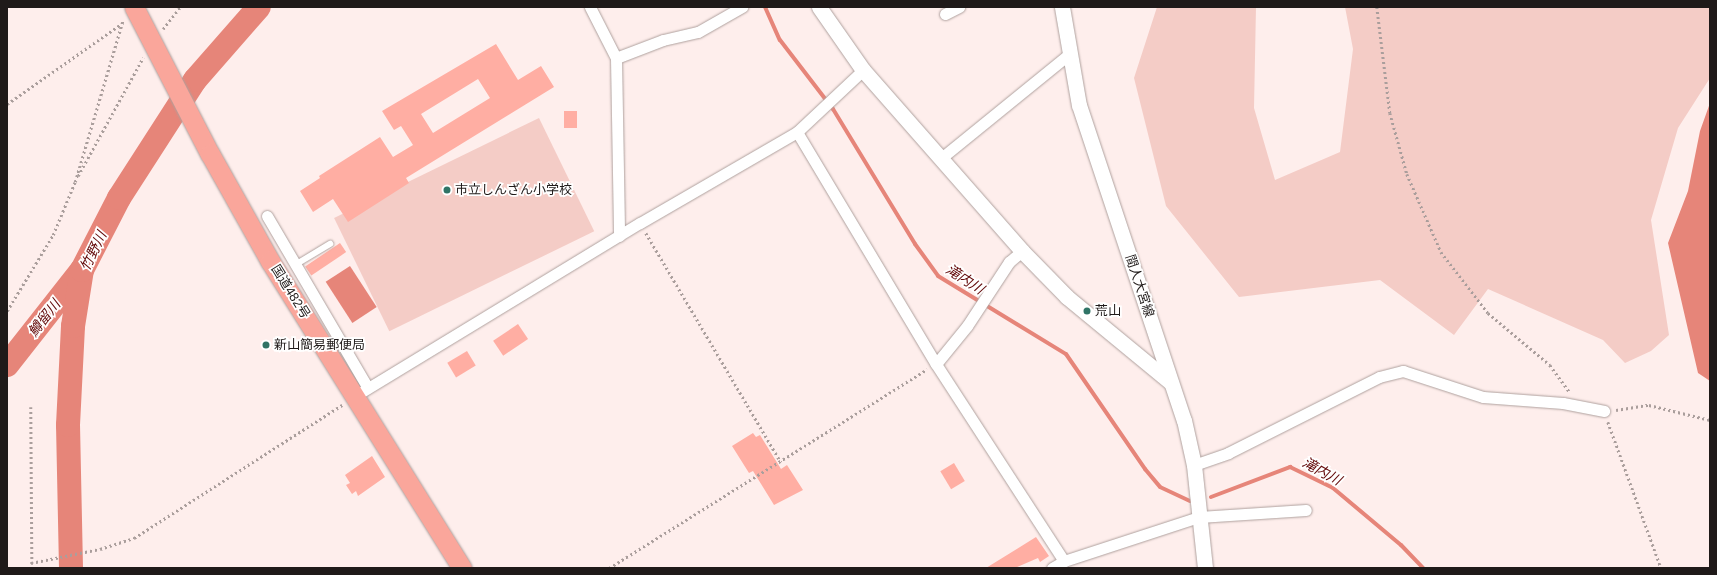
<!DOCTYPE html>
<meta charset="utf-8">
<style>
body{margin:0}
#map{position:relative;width:1717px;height:575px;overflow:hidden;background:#feeeec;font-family:Helvetica,"Noto Sans JP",sans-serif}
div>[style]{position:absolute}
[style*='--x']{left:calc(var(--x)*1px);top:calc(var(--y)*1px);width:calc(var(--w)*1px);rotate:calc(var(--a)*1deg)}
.green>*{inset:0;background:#f4ccc6;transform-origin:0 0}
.water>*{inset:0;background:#e68579;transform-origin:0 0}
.stream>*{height:4px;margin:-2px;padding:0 2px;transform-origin:2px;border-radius:2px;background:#e68579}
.river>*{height:24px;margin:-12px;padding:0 12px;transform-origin:12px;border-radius:12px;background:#e68579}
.building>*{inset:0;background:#ffaea3;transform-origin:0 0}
.path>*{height:2.5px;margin-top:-1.25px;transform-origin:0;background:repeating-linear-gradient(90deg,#aa9e9c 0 2px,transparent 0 5px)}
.roads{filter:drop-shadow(0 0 1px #afa19e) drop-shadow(0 0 1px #afa19e)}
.lane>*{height:5.5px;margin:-2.75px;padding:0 2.75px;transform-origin:2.75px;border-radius:2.75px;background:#fff}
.street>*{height:11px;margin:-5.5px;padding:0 5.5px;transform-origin:5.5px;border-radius:5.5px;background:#fff}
.secondary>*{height:15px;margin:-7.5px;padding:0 7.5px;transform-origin:7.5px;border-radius:7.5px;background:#fff}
.highway>*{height:19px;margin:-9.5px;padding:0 9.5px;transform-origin:9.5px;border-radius:9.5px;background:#faa69b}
.dots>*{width:11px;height:11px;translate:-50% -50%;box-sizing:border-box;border:2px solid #fff;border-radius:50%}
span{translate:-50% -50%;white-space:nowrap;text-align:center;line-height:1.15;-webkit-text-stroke:3.5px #fff;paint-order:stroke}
.poi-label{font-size:13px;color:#1f1a19}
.left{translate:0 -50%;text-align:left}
.street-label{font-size:13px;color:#1f1a19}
.water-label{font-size:14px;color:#620808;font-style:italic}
.frame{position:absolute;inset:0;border:8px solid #1f1a19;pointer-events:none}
</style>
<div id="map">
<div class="green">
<div style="clip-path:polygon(1157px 7px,1256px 7px,1254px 108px,1275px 180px,1340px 152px,1353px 49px,1345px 7px,1710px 7px,1710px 78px,1678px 128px,1651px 220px,1669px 335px,1651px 351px,1625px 363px,1603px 340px,1488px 289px,1454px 335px,1380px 280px,1239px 297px,1166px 206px,1134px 78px)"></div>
<div style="left:539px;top:118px;width:126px;height:228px;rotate:64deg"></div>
</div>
<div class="water">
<div style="clip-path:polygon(1710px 103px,1710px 381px,1698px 373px,1668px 243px,1688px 191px,1700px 131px)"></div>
<div style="left:350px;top:266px;width:49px;height:29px;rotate:57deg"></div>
</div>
<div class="stream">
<div style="--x:765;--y:7;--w:36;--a:66"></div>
<div style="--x:780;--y:40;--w:87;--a:52.5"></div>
<div style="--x:833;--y:109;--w:158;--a:58.7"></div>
<div style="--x:915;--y:244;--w:39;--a:54"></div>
<div style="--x:938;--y:276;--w:150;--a:31.4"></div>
<div style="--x:1066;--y:354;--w:140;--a:55.5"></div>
<div style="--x:1145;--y:469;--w:23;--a:50"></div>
<div style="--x:1160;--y:487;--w:33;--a:25"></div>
<div style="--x:1211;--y:497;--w:85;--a:-20.8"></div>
<div style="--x:1290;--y:467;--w:48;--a:26"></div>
<div style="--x:1333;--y:488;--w:89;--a:40"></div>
<div style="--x:1401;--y:545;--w:32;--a:46"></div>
</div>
<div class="river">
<div style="--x:7;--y:365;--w:120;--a:-51.8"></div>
<div style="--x:71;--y:568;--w:143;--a:-91.2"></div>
<div style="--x:68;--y:425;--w:99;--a:-87.1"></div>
<div style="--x:73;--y:326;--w:57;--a:-80.9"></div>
<div style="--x:82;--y:270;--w:81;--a:-62.8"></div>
<div style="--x:119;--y:198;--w:140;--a:-57.2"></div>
<div style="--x:195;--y:80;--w:97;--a:-48.8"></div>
</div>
<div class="building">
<div style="clip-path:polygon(evenodd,496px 44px,518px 80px,541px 66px,554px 87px,406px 178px,409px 183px,348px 222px,333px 199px,313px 212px,300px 191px,320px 178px,319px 176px,380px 137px,393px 157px,413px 145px,401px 126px,394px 130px,382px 111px,496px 44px,478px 79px,490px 98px,433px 133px,421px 114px,478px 79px)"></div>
<div style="left:564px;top:111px;width:13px;height:17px"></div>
<div style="left:340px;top:243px;width:11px;height:42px;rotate:56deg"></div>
<div style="left:518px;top:324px;width:18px;height:30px;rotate:56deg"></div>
<div style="left:467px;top:351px;width:17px;height:23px;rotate:59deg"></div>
<div style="clip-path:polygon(753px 433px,756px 437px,760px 435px,781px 469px,787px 465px,803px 490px,774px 505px,753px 471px,749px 473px,732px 446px)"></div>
<div style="clip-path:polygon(372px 456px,385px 477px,358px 496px,356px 491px,352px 494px,346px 485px,350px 483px,345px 475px)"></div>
<div style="left:954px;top:463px;width:21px;height:16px;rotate:59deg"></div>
<div style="clip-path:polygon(1036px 537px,1049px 556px,1040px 562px,1038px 558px,1015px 568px,986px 568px)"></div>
</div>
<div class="path">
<div style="--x:1377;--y:7;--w:107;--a:83"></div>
<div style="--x:1390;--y:113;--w:63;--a:74.4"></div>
<div style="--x:1407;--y:174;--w:85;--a:66.4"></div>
<div style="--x:1441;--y:252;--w:77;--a:52.4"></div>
<div style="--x:1488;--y:313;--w:81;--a:40"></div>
<div style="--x:1550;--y:365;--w:34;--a:54"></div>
<div style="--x:163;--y:29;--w:28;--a:-52"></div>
<div style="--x:7;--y:104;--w:138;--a:-35"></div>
<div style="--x:78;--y:176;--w:135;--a:-61.2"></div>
<div style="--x:646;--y:233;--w:266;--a:59.5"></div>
<div style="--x:7;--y:311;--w:89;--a:-58.8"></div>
<div style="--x:53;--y:235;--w:57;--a:-67.5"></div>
<div style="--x:75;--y:182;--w:169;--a:-73.5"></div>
<div style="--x:31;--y:407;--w:161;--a:89.6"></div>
<div style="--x:1616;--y:410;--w:33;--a:-9"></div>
<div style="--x:1649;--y:405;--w:63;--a:13.8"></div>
<div style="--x:1608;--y:422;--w:155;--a:70"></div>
<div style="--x:31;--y:563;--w:70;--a:-11.5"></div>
<div style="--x:100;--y:549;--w:36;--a:-18"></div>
<div style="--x:134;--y:538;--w:247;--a:-32.6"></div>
<div style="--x:609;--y:568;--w:375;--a:-32"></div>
</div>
<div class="roads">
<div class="lane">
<div style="--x:295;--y:265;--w:41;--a:-31"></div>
</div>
<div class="street">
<div style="--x:590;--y:7;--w:57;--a:63"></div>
<div style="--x:616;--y:58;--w:178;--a:89"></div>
<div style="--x:945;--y:14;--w:16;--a:-27"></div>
<div style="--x:616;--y:58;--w:50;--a:-21"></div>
<div style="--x:663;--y:40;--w:36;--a:-13"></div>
<div style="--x:698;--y:32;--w:51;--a:-29.6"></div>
<div style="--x:797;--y:132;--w:91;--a:-43.2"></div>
<div style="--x:940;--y:159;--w:165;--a:-39.1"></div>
<div style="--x:267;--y:216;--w:199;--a:59.6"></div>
<div style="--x:936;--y:364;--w:49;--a:-50.8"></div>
<div style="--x:967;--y:326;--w:77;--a:-56.7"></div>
<div style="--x:1009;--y:262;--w:17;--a:-40"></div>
<div style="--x:355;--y:396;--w:333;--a:-31.3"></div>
<div style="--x:640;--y:223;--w:181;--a:-30.1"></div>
<div style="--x:797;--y:132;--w:270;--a:59.1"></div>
<div style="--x:936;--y:364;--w:235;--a:57"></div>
<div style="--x:1064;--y:561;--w:142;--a:-18.1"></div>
<div style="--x:1199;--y:517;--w:107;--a:-3.7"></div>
<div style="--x:1194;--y:465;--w:36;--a:-19"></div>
<div style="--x:1228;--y:453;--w:169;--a:-26.7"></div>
<div style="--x:1379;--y:377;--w:25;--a:-14"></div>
<div style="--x:1403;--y:371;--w:84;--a:18"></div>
<div style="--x:1483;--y:397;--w:80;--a:4.3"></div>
<div style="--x:1563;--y:403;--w:42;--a:11"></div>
<div style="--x:1052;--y:568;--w:14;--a:-30"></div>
</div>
<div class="secondary">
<div style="--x:819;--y:7;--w:77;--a:55.1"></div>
<div style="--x:863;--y:70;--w:241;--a:48.7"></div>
<div style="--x:1022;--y:251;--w:64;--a:45.6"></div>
<div style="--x:1067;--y:297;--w:134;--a:39.5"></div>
<div style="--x:1062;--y:7;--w:99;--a:80.2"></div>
<div style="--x:1079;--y:105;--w:332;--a:71.6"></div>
<div style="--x:1184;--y:420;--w:46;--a:77.5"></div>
<div style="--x:1194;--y:465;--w:104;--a:83.9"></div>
</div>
<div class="highway">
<div style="--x:134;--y:7;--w:165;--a:62.7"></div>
<div style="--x:210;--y:154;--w:123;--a:60.7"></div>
<div style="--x:270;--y:261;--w:362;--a:58"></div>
</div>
</div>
<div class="dots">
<div style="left:447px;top:190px;background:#307466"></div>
<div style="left:1087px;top:311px;background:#307466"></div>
<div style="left:266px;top:345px;background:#307466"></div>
</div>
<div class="poi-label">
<span class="left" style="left:455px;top:190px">市立しんざん小学校</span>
<span class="left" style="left:1095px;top:311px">荒山</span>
<span class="left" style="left:274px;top:345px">新山簡易郵便局</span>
</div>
<div class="street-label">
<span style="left:1139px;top:286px;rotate:72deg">間人大宮線</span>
<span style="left:290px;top:292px;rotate:58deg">国道482号</span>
</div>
<div class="water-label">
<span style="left:93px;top:251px;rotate:-64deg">竹野川</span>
<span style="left:965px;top:279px;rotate:33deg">滝内川</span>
<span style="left:44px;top:318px;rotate:-52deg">鱒留川</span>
<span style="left:1322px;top:471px;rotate:29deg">滝内川</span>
</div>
<div class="frame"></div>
</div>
